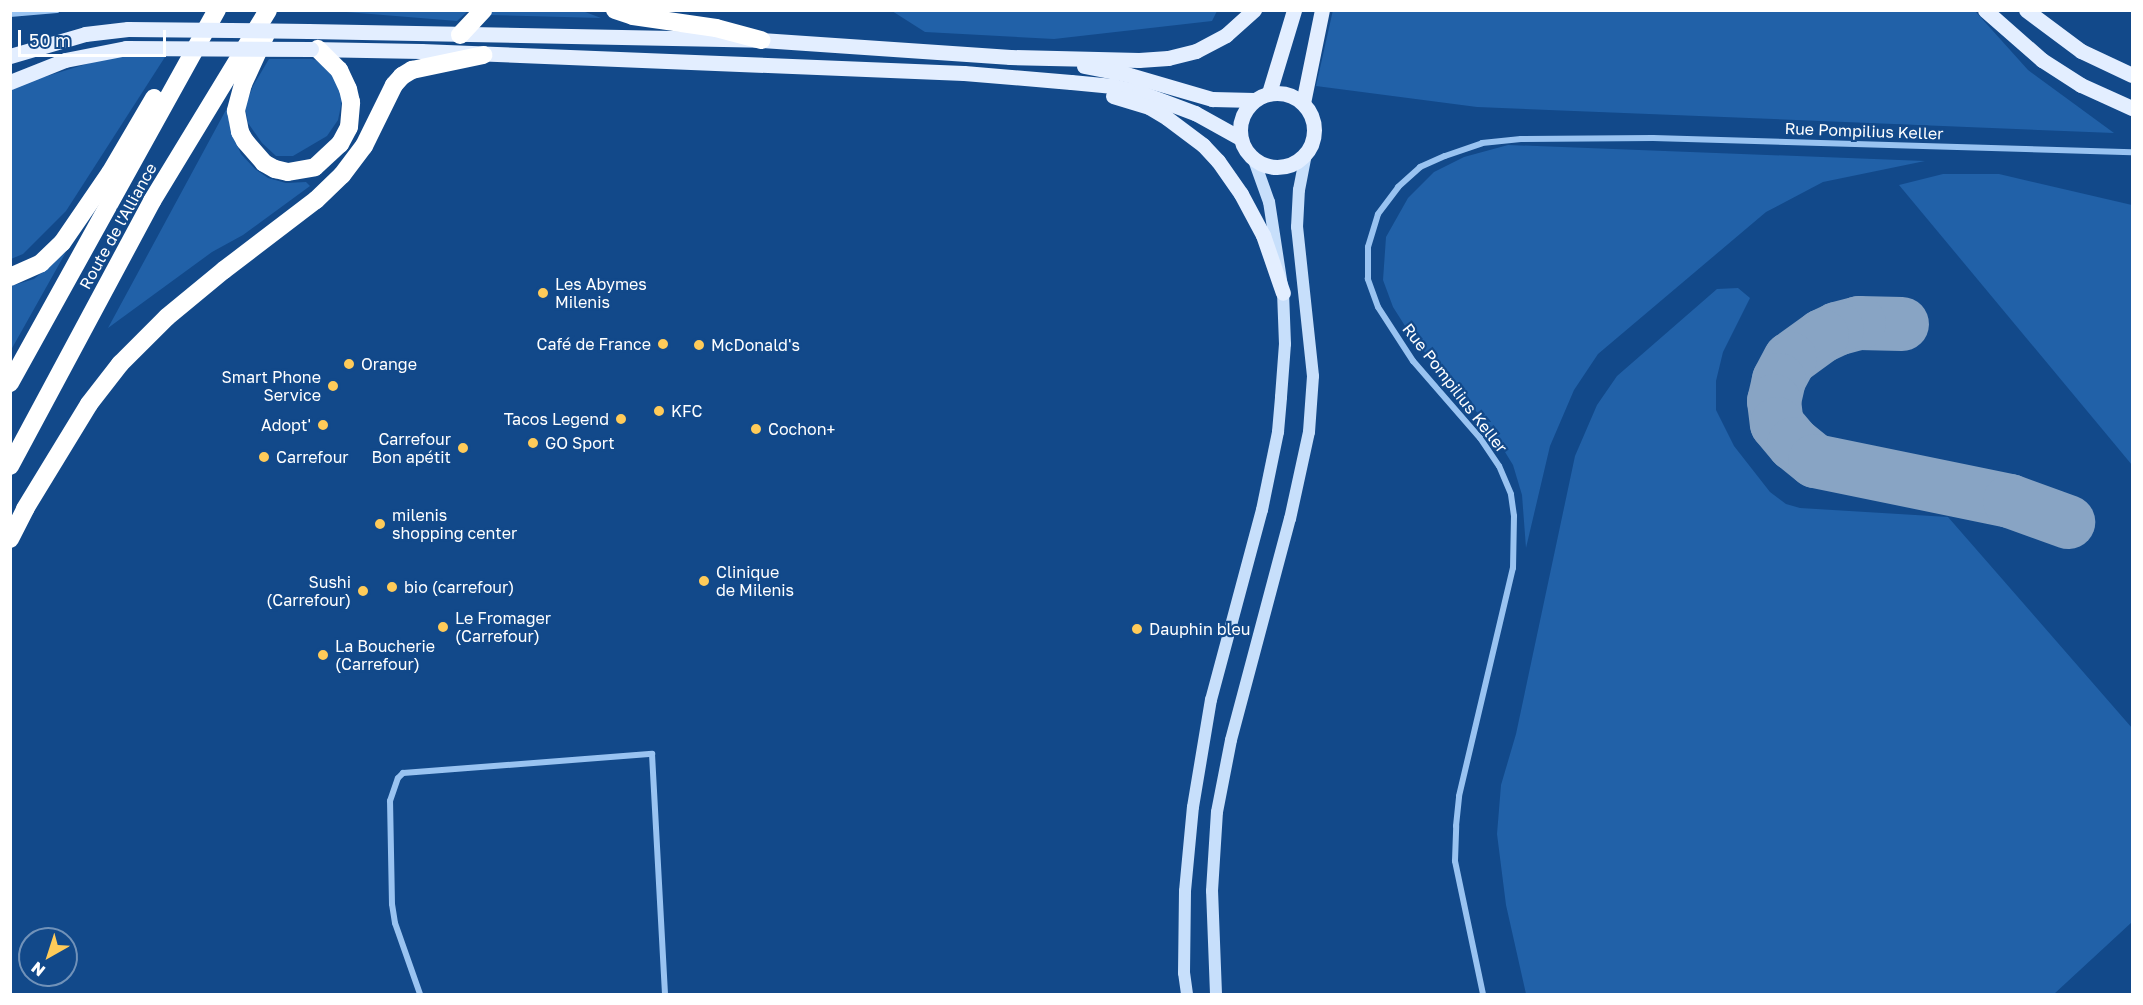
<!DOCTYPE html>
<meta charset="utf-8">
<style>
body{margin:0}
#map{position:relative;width:2143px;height:1005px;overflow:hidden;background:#12498a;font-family:"Golos Text",sans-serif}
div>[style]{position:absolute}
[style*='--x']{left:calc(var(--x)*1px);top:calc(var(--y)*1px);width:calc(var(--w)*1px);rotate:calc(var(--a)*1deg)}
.green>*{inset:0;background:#2161a8}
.taxiway>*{height:54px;margin:-27px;padding:0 27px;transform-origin:27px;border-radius:27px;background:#88a4c4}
.street>*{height:6px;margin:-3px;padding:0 3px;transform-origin:3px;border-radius:3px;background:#99c3f1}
.secondary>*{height:12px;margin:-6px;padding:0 6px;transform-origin:6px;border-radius:6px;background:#c7dffb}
.primary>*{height:15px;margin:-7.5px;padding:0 7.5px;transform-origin:7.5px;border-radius:7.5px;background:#e3eeff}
.primary>.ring{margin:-7.5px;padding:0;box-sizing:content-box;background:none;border:15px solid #e3eeff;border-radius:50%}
.highway>*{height:18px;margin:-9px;padding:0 9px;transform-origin:9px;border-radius:9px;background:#fff}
.primary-bridge>*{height:15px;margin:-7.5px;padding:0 7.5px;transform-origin:7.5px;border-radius:7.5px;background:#e3eeff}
.dots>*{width:16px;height:16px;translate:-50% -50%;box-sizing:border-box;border:3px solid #12498a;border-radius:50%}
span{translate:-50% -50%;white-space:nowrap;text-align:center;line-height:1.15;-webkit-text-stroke:4.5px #12498a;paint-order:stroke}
.street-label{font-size:16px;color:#fff}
.poi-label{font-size:16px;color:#fff}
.left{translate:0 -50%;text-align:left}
.right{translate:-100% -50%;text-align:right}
.frame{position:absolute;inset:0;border:12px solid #fff;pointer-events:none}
.north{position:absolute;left:18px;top:927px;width:60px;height:60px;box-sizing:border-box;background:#12498a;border:2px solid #7192b9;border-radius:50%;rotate:219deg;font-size:16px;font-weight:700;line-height:24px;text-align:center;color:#fff}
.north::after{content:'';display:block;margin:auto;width:21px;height:27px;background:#ffcb59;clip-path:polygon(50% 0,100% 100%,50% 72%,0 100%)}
.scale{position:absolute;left:18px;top:30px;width:148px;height:27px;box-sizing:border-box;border:3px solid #fff;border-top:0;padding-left:8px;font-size:18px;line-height:21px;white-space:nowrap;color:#fff;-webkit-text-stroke:4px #12498a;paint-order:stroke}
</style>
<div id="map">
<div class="green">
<div style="clip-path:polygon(580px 10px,601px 18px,489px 15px,491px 11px)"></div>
<div style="clip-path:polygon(1333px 10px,1975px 11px,2028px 70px,2114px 133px,1477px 107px,1316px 86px)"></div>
<div style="clip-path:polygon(334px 11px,468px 11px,457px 21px)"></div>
<div style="clip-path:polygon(892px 11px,1217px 11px,1212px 21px,1054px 39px,925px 32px)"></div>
<div style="clip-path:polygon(123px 56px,165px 57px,66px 211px,23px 254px,11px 259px,11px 87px,103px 59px)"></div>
<div style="clip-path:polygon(269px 59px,312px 59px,328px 64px,341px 85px,342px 101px,338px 120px,327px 136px,293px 156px,276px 156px,262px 143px,248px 123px,245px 107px,253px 86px)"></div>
<div style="clip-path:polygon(227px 108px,231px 131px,241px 154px,255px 169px,268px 178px,286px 183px,306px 182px,310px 186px,243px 235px,212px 252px,108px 328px)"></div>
<div style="clip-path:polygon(1508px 145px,1925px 161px,1823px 182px,1766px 212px,1598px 354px,1574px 390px,1550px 446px,1526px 548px,1522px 495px,1513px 465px,1489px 426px,1414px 340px,1393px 307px,1383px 280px,1386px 237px,1408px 198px,1434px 172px,1464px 157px)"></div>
<div style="clip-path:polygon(1943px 174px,1999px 174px,2132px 205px,2132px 465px,1899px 185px)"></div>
<div style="clip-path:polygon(66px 252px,11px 350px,11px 286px,34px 279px)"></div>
<div style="clip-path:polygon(1738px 288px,1750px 298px,1723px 352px,1716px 381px,1716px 410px,1734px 446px,1770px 492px,1786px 504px,1800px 508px,1948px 517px,2132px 728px,2132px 922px,2054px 994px,1526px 994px,1506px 905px,1497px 834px,1501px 785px,1516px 734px,1575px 456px,1597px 405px,1617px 376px,1717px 289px)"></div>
</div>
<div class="taxiway">
<div style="--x:1902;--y:324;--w:43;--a:-178.7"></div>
<div style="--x:1859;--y:323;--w:23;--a:165"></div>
<div style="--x:1837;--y:329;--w:17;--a:155"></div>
<div style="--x:1822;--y:336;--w:39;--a:144"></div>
<div style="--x:1790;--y:359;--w:24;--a:118"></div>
<div style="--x:1779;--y:380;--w:22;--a:103"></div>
<div style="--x:1774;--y:401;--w:23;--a:83"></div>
<div style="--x:1777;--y:424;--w:26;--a:50"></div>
<div style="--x:1794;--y:444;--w:27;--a:39"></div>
<div style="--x:1815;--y:461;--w:199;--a:11.6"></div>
<div style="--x:2010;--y:501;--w:62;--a:19.9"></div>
</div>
<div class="street">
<div style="--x:10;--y:14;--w:47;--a:-4.9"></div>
<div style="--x:420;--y:994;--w:75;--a:-109.4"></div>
<div style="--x:395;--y:923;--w:19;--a:-99"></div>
<div style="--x:392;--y:904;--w:103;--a:-91.1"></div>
<div style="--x:390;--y:801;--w:24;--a:-71"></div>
<div style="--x:398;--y:778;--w:7;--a:-45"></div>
<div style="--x:403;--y:773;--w:250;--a:-4.4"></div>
<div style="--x:652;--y:754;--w:240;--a:86.9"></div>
<div style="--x:1483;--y:994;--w:136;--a:-101.9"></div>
<div style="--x:1455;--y:861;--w:35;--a:-88"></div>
<div style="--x:1456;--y:826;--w:30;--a:-84"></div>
<div style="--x:1459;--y:796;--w:234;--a:-76.7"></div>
<div style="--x:1513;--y:568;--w:52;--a:-88.9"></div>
<div style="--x:1514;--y:516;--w:22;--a:-98"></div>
<div style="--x:1511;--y:494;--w:30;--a:-113"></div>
<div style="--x:1499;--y:466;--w:34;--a:-124"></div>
<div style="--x:1480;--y:438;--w:102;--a:-131"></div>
<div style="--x:1413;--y:361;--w:64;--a:-122.9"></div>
<div style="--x:1378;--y:307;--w:30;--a:-110"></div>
<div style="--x:1368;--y:279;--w:32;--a:-90"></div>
<div style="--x:1368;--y:247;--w:34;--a:-73"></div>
<div style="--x:1378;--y:214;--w:34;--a:-53"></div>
<div style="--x:1398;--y:187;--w:30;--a:-42"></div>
<div style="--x:1420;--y:167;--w:27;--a:-24"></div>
<div style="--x:1445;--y:156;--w:39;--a:-19"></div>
<div style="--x:1482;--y:143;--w:39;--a:-6"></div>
<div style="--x:1521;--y:139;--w:132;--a:-0.4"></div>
<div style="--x:1653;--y:138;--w:479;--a:1.7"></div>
</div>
<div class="secondary">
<div style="--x:1187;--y:994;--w:21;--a:-98"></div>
<div style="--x:1184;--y:973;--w:82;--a:-89.3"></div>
<div style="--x:1185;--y:891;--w:84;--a:-84.6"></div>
<div style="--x:1193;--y:807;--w:109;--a:-80.5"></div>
<div style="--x:1211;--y:700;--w:197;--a:-75"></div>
<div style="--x:1262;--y:510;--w:80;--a:-78.4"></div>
<div style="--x:1278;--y:432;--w:35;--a:-85"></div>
<div style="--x:1281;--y:397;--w:53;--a:-85.7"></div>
<div style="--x:1285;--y:344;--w:51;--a:-92.2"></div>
<div style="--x:1283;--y:293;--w:92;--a:-98.7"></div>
<div style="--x:1269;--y:202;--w:45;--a:-109.7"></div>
<div style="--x:1216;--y:994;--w:103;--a:-92.2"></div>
<div style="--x:1212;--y:891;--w:79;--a:-86.4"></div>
<div style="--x:1217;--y:812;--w:73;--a:-79"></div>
<div style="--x:1231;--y:740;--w:229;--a:-75.1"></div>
<div style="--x:1290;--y:519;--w:89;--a:-77.7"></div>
<div style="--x:1309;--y:432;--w:56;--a:-85.9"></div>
<div style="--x:1313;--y:376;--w:150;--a:-96.1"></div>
<div style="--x:1297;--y:227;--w:37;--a:-87"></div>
<div style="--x:1299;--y:190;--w:37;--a:-79"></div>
</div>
<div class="primary">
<div style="--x:1985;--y:10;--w:76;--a:41.3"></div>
<div style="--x:2042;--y:60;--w:46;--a:32.7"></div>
<div style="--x:2081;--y:85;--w:56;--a:24.3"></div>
<div style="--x:2026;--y:10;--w:69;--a:36.7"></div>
<div style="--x:2081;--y:51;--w:56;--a:25.2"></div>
<div style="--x:308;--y:31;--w:453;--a:1.1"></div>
<div style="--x:761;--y:40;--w:250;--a:3.9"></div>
<div style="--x:1010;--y:57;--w:129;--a:1.3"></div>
<div style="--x:1139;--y:60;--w:29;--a:-4"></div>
<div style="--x:1168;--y:58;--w:29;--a:-14"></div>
<div style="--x:1196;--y:51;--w:34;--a:-28"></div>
<div style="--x:1226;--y:35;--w:38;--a:-42"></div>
<div style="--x:311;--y:49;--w:110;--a:1"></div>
<div style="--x:421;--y:51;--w:543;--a:2.32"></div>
<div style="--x:964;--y:73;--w:107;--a:4.8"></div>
<div style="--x:1071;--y:82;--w:42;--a:5.4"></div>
<div style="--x:1113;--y:86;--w:27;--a:13"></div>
<div style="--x:1139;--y:92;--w:60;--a:20.6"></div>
<div style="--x:1195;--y:113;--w:51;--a:29.1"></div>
<div style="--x:10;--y:56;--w:78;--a:-16.3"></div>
<div style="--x:85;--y:34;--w:43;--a:-6.6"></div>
<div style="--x:1084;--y:66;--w:43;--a:10.8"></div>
<div style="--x:1126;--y:74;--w:90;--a:16.2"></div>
<div style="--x:1212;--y:99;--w:42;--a:1.4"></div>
<div style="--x:10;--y:82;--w:59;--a:-21.8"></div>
<div style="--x:65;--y:60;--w:62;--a:-11.1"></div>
<div class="ring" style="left:1240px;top:93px;width:59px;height:59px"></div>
<div style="--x:1269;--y:93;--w:87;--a:-73.2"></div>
<div style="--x:1113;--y:96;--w:38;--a:17"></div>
<div style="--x:1149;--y:107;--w:21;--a:31"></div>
<div style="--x:1167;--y:118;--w:45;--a:36.9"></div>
<div style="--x:1203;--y:145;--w:22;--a:47"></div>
<div style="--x:1218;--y:161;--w:40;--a:55.1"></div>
<div style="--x:1241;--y:194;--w:47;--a:61.8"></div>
<div style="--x:1263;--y:235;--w:61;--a:71"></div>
<div style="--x:1303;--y:103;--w:95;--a:-78.5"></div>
</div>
<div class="highway">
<div style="--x:615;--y:10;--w:19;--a:18"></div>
<div style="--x:633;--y:16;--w:84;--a:8.2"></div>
<div style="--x:716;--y:28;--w:47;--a:14.9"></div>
<div style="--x:266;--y:34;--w:55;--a:114.7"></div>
<div style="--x:243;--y:84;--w:28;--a:105"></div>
<div style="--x:236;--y:111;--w:21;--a:79"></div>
<div style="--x:240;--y:132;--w:10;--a:61"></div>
<div style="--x:245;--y:141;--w:29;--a:49"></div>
<div style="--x:264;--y:163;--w:13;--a:29"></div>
<div style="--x:275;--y:169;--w:13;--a:13"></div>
<div style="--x:288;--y:172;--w:27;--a:-10"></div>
<div style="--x:315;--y:167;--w:34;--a:-43"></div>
<div style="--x:340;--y:144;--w:19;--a:-62"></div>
<div style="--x:349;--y:127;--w:25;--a:-85"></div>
<div style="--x:351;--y:102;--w:13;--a:-103"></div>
<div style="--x:348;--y:89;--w:21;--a:-115"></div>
<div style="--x:339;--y:70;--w:30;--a:-135"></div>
<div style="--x:460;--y:35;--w:34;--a:-47"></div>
<div style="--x:10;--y:277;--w:34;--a:-24"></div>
<div style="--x:41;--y:263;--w:29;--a:-44"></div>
<div style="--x:62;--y:243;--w:85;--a:-55.6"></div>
<div style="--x:110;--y:173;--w:87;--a:-59.6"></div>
<div style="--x:10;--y:383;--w:427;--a:-61"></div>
<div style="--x:10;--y:466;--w:301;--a:-61.8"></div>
<div style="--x:152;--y:201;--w:223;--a:-58.7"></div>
<div style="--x:10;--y:539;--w:34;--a:-63"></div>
<div style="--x:25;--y:509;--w:123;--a:-58.6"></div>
<div style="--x:89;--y:404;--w:51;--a:-52.2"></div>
<div style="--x:120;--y:364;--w:66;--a:-45"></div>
<div style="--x:167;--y:317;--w:74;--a:-39.5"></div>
<div style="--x:224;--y:270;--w:116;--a:-37.3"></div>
<div style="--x:316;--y:200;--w:36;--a:-44"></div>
<div style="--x:342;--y:175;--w:36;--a:-53"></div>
<div style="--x:364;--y:146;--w:68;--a:-63.8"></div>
<div style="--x:394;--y:85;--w:12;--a:-48"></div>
<div style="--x:402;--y:76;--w:12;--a:-31"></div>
<div style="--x:412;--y:70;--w:73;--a:-11.9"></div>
</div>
<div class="primary-bridge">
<div style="--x:128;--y:29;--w:180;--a:0.6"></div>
<div style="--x:126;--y:48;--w:185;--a:0.3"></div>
</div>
<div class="dots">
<div style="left:543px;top:293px;background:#ffcb59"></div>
<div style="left:663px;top:344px;background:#ffcb59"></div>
<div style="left:699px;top:345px;background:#ffcb59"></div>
<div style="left:349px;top:364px;background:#ffcb59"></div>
<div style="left:333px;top:386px;background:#ffcb59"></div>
<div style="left:659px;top:411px;background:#ffcb59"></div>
<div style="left:621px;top:419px;background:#ffcb59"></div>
<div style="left:323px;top:425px;background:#ffcb59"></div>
<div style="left:756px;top:429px;background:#ffcb59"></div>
<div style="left:533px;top:443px;background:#ffcb59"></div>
<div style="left:463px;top:448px;background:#ffcb59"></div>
<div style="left:264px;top:457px;background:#ffcb59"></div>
<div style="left:380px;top:524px;background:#ffcb59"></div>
<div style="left:704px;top:581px;background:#ffcb59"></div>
<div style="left:392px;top:587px;background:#ffcb59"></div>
<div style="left:363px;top:591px;background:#ffcb59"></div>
<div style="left:443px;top:627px;background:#ffcb59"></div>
<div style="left:1137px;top:629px;background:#ffcb59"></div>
<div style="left:323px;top:655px;background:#ffcb59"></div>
</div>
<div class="street-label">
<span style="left:1864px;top:131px;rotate:2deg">Rue Pompilius Keller</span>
<span style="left:118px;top:226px;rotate:-61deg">Route de l'Alliance</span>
<span style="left:1455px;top:388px;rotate:52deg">Rue Pompilius Keller</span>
</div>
<div class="poi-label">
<span class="left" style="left:555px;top:293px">Les Abymes<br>Milenis</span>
<span class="right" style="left:651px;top:344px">Café de France</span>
<span class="left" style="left:711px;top:345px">McDonald's</span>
<span class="left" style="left:361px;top:364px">Orange</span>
<span class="right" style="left:321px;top:386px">Smart Phone<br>Service</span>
<span class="left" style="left:671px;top:411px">KFC</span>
<span class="right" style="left:609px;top:419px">Tacos Legend</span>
<span class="right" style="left:311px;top:425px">Adopt'</span>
<span class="left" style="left:768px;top:429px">Cochon+</span>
<span class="right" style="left:451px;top:448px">Carrefour<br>Bon apétit</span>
<span class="left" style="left:545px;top:443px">GO Sport</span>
<span class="left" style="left:276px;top:457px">Carrefour</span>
<span class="left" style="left:392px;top:524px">milenis<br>shopping center</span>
<span class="left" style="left:716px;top:581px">Clinique<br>de Milenis</span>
<span class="right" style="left:351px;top:591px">Sushi<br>(Carrefour)</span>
<span class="left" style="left:404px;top:587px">bio (carrefour)</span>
<span class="left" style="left:455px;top:627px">Le Fromager<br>(Carrefour)</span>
<span class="left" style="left:1149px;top:629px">Dauphin bleu</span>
<span class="left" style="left:335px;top:655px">La Boucherie<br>(Carrefour)</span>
</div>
<div class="frame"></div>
<div class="north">N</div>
<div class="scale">50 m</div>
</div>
